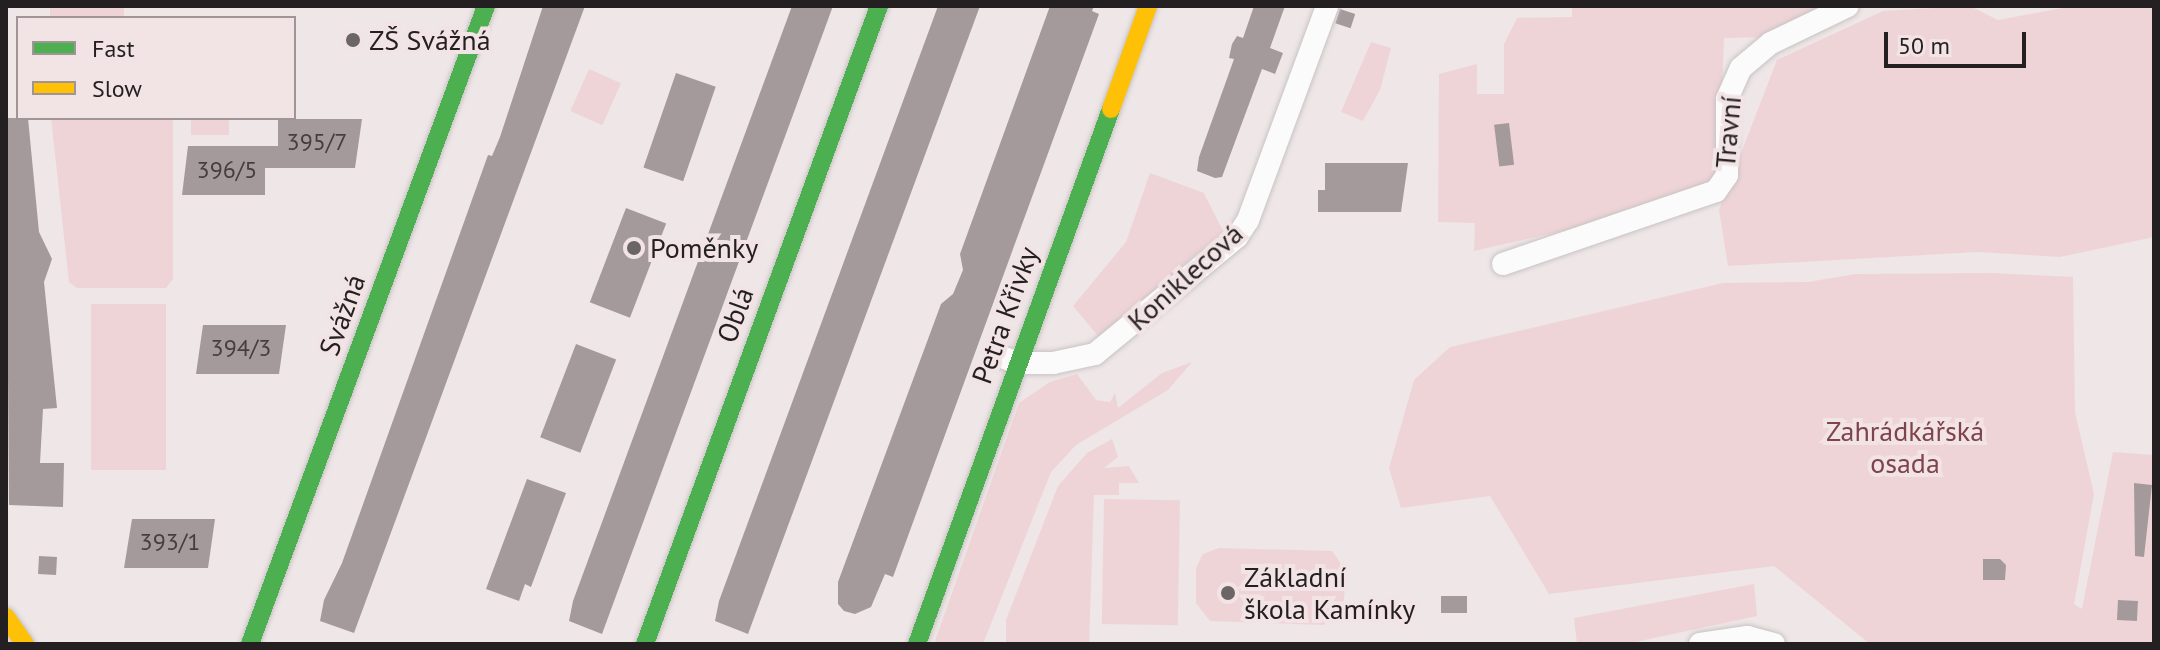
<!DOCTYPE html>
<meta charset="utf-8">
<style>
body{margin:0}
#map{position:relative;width:2160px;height:650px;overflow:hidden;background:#eee6e7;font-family:"PT Sans",sans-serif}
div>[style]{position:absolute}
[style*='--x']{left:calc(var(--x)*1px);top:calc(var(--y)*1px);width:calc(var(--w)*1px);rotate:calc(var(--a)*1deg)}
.green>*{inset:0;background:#efd4d7;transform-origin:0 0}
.building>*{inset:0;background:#a59a9b;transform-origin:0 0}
.roads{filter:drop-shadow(0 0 2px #c9c3c4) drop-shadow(0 0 2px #c9c3c4)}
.street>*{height:22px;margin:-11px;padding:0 11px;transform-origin:11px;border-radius:11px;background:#fcfbfb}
.fast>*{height:18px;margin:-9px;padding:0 9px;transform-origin:9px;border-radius:9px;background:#4caf50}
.slow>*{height:18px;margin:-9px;padding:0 9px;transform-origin:9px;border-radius:9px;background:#ffc107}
.dots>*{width:22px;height:22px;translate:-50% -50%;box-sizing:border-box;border:4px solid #f2e3e4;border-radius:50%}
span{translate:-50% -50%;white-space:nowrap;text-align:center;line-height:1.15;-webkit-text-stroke:8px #f2e3e4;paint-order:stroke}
.number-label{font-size:24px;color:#443e3f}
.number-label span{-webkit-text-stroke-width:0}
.poi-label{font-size:28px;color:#241f20}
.left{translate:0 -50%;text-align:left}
.street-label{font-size:28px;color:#241f20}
.park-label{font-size:28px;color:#7f434c}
.frame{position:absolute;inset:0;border:8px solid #241f20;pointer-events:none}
.legend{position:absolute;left:16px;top:16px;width:280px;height:104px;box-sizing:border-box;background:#f2e3e4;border:2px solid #a09596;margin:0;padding:10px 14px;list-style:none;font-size:24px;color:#241f20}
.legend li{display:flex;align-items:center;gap:16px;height:40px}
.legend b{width:40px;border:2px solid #a09596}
.scale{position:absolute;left:1884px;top:32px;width:142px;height:36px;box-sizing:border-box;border:4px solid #241f20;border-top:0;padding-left:10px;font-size:24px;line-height:28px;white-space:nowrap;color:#241f20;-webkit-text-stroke:6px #f2e3e4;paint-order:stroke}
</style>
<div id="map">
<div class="green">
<div style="left:50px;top:6px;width:74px;height:12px"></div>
<div style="clip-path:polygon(1572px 6px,1842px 6px,1772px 37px,1724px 38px,1718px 180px,1638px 214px,1474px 251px,1475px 223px,1438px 222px,1439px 74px,1477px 64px,1477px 94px,1504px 94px,1504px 44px,1517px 18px,1572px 17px)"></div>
<div style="clip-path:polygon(1970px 6px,1998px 20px,2074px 6px,2154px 6px,2154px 237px,2060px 257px,1979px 252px,1728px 266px,1719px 210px,1777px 60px,1883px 11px)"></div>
<div style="clip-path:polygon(1371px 42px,1391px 48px,1380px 90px,1363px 121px,1341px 112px)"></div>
<div style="left:589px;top:69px;width:35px;height:46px;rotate:24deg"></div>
<div style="clip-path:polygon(51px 118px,173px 118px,173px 279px,166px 288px,77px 288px,69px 282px)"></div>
<div style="left:191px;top:118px;width:38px;height:17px"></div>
<div style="clip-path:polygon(1150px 173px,1204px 193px,1223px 231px,1099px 337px,1073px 306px,1126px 242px)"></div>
<div style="clip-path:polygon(1991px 273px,2073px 277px,2075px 412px,2094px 494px,2074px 604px,2082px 609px,2113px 452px,2154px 455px,2154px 644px,1870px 644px,1774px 566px,1549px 594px,1490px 496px,1401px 508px,1389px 468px,1414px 380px,1450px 347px,1723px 283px,1808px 282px,1856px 274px)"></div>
<div style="left:166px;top:304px;width:166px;height:75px;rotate:90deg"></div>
<div style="clip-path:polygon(1192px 362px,1168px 390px,1076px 445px,1051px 472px,983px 644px,934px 644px,1019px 403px,1050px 382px,1077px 374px,1096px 400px,1110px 402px,1115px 393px,1118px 408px,1162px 373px)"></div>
<div style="clip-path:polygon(1112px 439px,1118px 457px,1104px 468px,1129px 466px,1139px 483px,1119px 483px,1119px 495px,1094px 495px,1089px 644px,1006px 644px,1006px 620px,1058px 486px,1087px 453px)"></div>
<div style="left:1104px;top:499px;width:76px;height:125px;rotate:1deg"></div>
<div style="clip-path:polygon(1219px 548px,1332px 551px,1346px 571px,1343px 612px,1323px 625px,1210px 621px,1196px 603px,1196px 568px,1203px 554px)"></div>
<div style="clip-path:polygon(1754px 584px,1757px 616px,1626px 644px,1577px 644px,1574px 618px)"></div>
</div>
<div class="building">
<div style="clip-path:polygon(543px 6px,585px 6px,354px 633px,320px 621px,324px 600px,342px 563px,488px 155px,492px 156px,500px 137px)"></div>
<div style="clip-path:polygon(792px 6px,833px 6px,602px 634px,569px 621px,573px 601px)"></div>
<div style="clip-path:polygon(938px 6px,980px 6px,748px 634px,715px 621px,719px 601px)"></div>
<div style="clip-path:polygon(1050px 6px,1094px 6px,1092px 11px,1099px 14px,893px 577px,885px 574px,871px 607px,855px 614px,844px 611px,838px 604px,838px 582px,941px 304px,953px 294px,963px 270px,960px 254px)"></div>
<div style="clip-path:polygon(1254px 6px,1285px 6px,1270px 48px,1283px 53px,1275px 74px,1262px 69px,1222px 177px,1215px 178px,1197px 171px,1199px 157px,1234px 59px,1229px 58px,1232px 44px,1237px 36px,1243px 38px)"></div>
<div style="left:1340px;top:9px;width:16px;height:15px;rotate:18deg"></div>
<div style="left:676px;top:73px;width:42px;height:100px;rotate:19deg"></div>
<div style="clip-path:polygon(6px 118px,28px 118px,39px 232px,52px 259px,44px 282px,57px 408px,43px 409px,40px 463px,64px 463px,63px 507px,9px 505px)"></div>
<div style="clip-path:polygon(278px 119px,362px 119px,355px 168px,265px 168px,265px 195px,182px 195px,188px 146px,278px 146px)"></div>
<div style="left:1509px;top:123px;width:42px;height:15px;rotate:83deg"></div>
<div style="clip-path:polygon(1325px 163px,1408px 163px,1401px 212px,1318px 212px,1318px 190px,1325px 190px)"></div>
<div style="left:626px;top:208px;width:43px;height:101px;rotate:21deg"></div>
<div style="clip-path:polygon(203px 325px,286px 325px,279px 374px,196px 374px)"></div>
<div style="left:576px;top:344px;width:43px;height:100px;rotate:21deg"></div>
<div style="clip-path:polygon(527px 479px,566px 493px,531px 587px,525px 584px,519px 601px,486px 589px)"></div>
<div style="clip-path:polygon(2134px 483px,2152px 485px,2144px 557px,2135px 556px)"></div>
<div style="clip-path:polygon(132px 519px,215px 519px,208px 568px,124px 568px)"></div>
<div style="left:39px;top:556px;width:18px;height:18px;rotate:3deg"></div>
<div style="clip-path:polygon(1983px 559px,2000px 559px,2006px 565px,2005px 580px,1983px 580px)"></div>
<div style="left:1441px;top:596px;width:26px;height:17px"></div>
<div style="left:2118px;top:600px;width:20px;height:20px;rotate:3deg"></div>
</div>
<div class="roads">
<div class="street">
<div style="--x:1503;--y:264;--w:225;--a:-18.9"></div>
<div style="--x:1716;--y:191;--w:19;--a:-55"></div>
<div style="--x:1727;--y:175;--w:76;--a:-90"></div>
<div style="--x:1727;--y:99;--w:34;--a:-66"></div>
<div style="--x:1741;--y:68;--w:39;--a:-40"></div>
<div style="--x:1771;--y:43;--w:85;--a:-25.7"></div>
<div style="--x:999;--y:356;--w:20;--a:20"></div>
<div style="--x:1018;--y:363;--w:35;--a:0"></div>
<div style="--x:1053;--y:363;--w:43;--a:-12.1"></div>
<div style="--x:1095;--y:354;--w:184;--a:-39.5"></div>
<div style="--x:1237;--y:237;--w:20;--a:-57"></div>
<div style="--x:1248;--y:220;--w:228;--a:-69.7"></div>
<div style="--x:1700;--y:644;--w:48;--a:-8.5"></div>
<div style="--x:1747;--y:637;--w:28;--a:15"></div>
</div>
<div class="fast">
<div style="--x:250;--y:644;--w:680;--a:-69.7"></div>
<div style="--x:645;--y:644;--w:680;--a:-69.86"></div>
<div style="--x:917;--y:644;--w:569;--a:-70.07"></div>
</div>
<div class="slow">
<div style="--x:1111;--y:109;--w:109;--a:-70.2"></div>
<div style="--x:6;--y:617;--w:33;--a:55"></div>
</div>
</div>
<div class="dots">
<div style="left:353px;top:40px;background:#6b6566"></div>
<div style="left:634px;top:248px;background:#6b6566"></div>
<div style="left:1228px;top:593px;background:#6b6566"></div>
</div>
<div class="number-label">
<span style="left:317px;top:142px">395/7</span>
<span style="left:227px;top:170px">396/5</span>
<span style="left:241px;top:348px">394/3</span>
<span style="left:170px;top:542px">393/1</span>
</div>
<div class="poi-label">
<span class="left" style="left:369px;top:40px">ZŠ Svážná</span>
<span class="left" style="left:650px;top:248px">Poměnky</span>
<span class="left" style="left:1244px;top:593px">Základní<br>škola Kamínky</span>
</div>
<div class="street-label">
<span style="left:1728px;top:132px;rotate:-85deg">Travní</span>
<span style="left:1185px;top:277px;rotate:-42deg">Koniklecová</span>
<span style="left:342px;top:315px;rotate:-70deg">Svážná</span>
<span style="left:735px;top:315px;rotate:-70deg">Oblá</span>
<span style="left:1005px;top:315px;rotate:-70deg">Petra Křivky</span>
</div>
<div class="park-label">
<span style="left:1905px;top:447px">Zahrádkářská<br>osada</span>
</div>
<div class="frame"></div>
<ul class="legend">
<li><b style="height:10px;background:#4caf50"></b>Fast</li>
<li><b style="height:10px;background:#ffc107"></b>Slow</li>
</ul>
<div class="scale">50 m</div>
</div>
